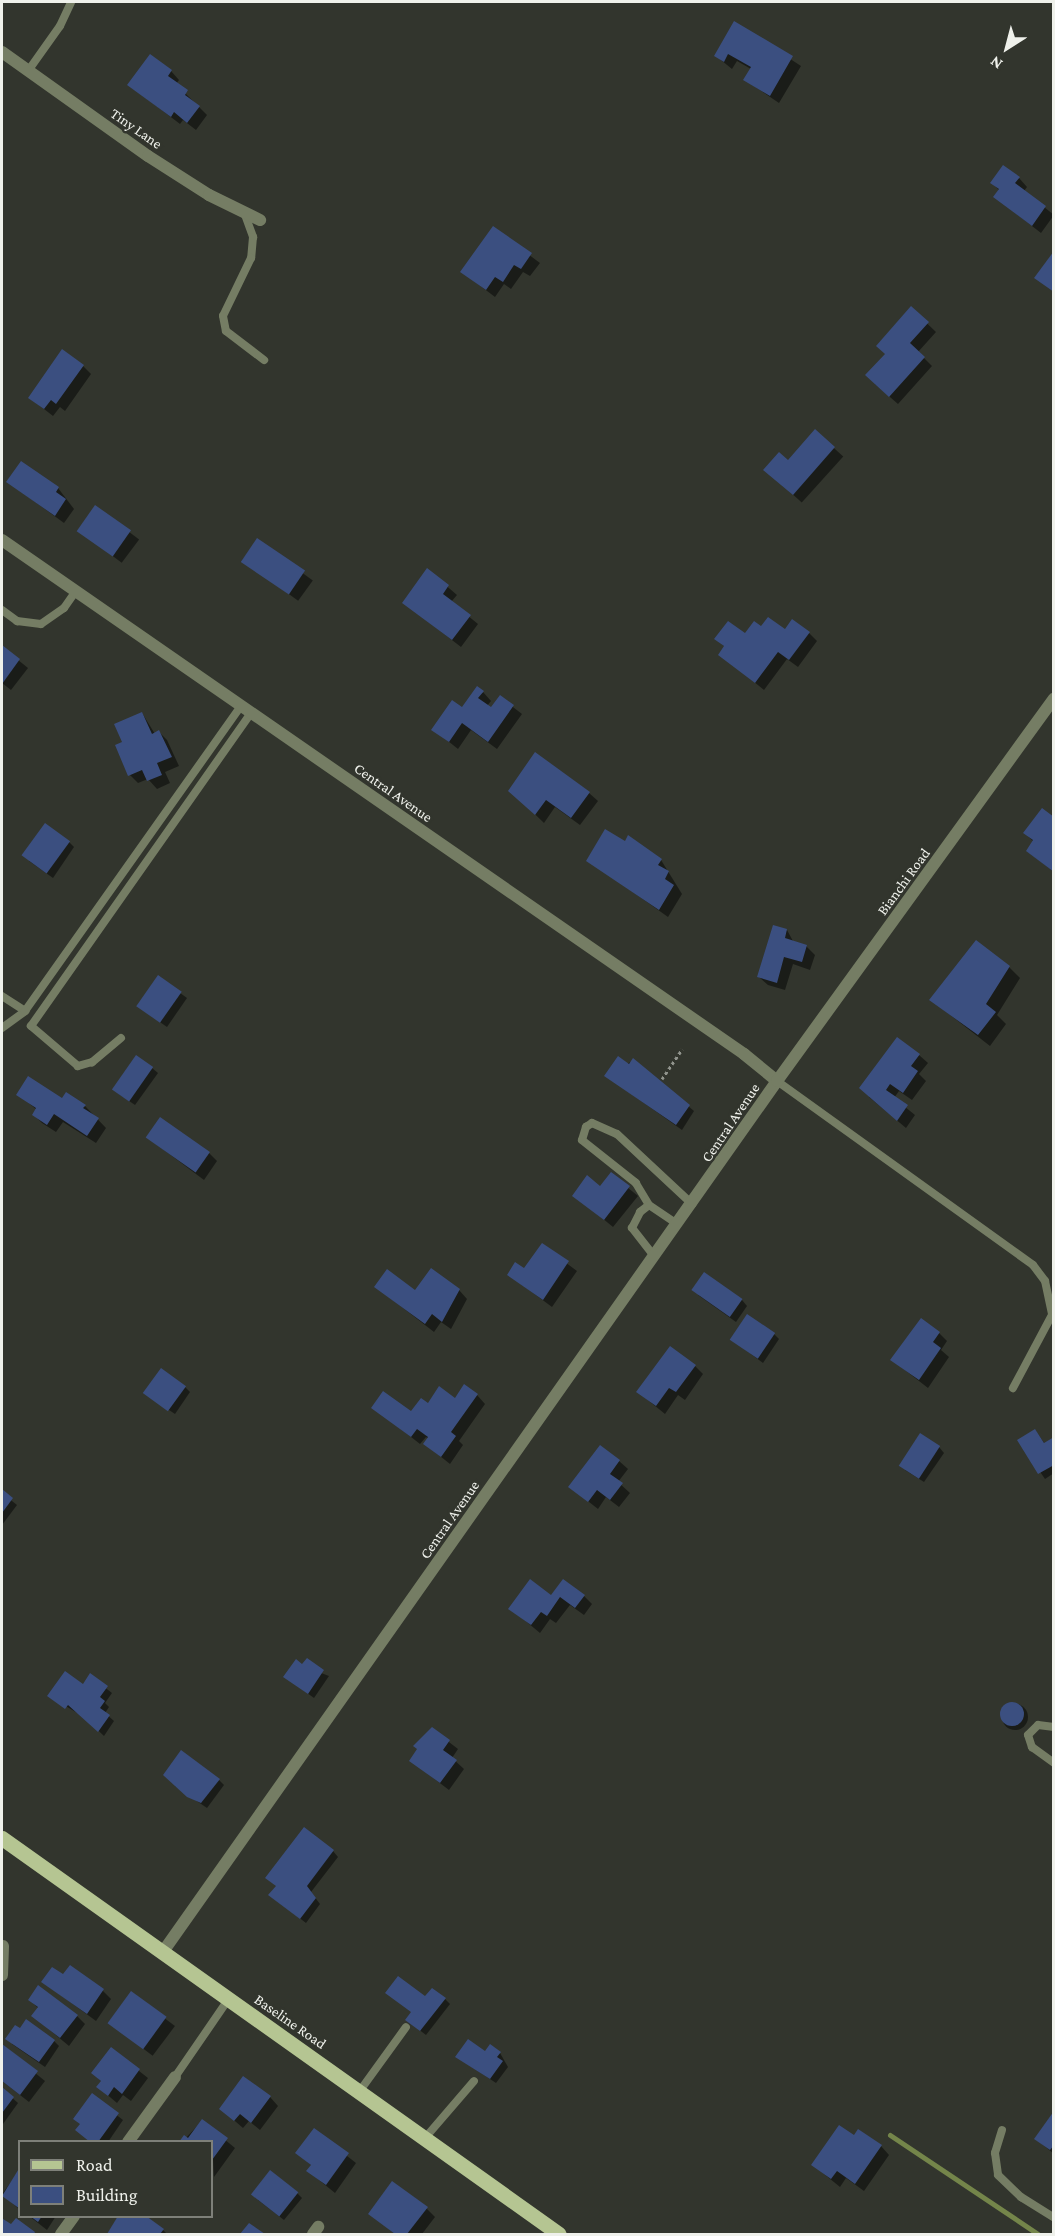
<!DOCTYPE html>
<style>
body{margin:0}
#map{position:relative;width:1055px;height:2236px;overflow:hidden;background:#32352d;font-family:"Crimson Pro",serif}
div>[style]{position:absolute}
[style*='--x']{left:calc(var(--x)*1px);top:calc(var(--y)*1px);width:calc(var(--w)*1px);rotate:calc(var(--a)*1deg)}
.shadow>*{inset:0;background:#0007;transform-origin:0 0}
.round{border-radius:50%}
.stream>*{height:5px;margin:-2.5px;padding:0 2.5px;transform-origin:2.5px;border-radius:2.5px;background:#74854a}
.building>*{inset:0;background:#3b4f80;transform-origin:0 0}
.path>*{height:3px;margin-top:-1.5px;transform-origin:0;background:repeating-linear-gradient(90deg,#91948d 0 3px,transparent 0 6px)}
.lane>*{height:8px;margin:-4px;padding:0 4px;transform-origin:4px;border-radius:4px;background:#757d64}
.street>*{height:12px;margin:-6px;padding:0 6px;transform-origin:6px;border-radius:6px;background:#757d64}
.primary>*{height:15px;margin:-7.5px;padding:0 7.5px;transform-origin:7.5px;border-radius:7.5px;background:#b5c592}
span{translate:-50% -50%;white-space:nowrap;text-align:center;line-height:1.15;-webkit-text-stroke:5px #32352d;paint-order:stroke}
.street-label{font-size:15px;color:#eff1eb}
.frame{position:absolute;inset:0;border:3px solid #eff1eb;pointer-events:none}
.legend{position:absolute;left:18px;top:2140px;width:195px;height:78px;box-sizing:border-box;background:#32352d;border:2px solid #7e8079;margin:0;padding:8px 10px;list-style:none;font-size:18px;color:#eff1eb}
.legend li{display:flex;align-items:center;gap:12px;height:30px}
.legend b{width:30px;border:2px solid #7e8079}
.north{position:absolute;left:977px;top:18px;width:60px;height:60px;-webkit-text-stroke:4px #32352d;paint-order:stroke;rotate:216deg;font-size:16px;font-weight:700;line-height:24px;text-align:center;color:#eff1eb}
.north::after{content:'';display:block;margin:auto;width:21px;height:27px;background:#eff1eb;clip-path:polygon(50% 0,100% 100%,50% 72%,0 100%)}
</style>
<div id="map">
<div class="shadow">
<div style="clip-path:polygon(735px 23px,801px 66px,779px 103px,745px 80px,751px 69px,737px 61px,732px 69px,716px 56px)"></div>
<div style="clip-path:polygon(171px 71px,179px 80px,176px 84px,207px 115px,196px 130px,183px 120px,180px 124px,129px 85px)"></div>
<div style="clip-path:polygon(1019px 178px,1027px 187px,1024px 191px,1054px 215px,1041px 233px,995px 197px,1000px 191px,992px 183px)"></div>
<div style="clip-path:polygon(493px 228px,540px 263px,530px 276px,523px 272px,511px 289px,504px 284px,495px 297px,462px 272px)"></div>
<div style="clip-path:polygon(911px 308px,936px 332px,918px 352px,932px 366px,898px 404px,875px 384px)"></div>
<div style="clip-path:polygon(83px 366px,91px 374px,65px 411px,60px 407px,53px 416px,30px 398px)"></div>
<div style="left:815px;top:431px;width:38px;height:62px;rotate:42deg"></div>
<div style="clip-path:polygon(8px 482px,58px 488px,74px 509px,64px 523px)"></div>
<div style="left:96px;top:507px;width:54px;height:29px;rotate:37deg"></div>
<div style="left:257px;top:540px;width:69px;height:25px;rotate:36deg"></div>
<div style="clip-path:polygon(428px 570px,457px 595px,451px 602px,478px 624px,461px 647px,404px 603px)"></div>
<div style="clip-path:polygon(761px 628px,809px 633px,817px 641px,798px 667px,787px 659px,764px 690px,720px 654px,725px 647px,716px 639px,745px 635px)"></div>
<div style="clip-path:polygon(2px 647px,28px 668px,11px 690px,2px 683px)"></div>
<div style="clip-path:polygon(483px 692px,491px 701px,487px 706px,491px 709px,500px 697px,522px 714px,497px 749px,471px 730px,458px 749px,433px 729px)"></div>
<div style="clip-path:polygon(142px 713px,155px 734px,159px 732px,167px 740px,179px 766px,165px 772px,170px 783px,157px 789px,148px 779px,138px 783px,130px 775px,124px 743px)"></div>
<div style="clip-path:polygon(510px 790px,589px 793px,598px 801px,580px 825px,555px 807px,544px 823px)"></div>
<div style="clip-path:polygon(1054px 818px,1054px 872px,1027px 851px,1034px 842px,1025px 833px)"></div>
<div style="clip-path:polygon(69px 842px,74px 847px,53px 878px,29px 861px)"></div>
<div style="clip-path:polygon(588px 860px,661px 860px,682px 894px,668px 917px)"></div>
<div style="clip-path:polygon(787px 930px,794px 943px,806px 946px,815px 955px,810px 970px,793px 964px,785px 990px,768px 985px,759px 977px)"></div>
<div style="clip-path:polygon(1009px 967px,1020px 978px,997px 1015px,1006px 1024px,990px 1046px,931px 1000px)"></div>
<div style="clip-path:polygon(158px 977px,187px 998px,167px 1027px,144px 1011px)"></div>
<div style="clip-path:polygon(919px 1055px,928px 1063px,919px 1074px,926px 1081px,912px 1100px,899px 1091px,894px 1098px,915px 1115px,906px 1128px,869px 1097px)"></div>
<div style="clip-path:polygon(634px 1060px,694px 1111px,682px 1130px,606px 1076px)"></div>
<div style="clip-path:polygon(152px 1068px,158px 1073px,135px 1105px,119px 1094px)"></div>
<div style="clip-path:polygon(18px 1094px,85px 1106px,106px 1128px,96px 1143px,63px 1122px,56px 1132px,42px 1123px,34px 1115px,37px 1110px)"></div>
<div style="clip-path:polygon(148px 1138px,209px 1153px,217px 1161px,204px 1180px)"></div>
<div style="clip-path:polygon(611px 1174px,638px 1196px,613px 1227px,574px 1195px,601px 1188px)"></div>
<div style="clip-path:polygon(542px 1245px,577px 1271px,552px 1307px,509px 1275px,525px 1271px)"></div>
<div style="clip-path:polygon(376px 1287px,415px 1292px,459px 1290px,467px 1299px,451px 1329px,441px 1322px,434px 1332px)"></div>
<div style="clip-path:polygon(698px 1295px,742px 1300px,747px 1306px,736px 1322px)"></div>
<div style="clip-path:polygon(939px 1333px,947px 1341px,941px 1350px,949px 1357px,928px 1388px,892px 1360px)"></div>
<div style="clip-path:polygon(774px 1334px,779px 1339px,763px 1363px,731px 1339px)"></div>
<div style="clip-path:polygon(695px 1366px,703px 1374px,685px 1400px,678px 1395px,665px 1414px,638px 1392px)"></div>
<div style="clip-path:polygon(185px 1387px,190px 1392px,175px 1414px,151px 1398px)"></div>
<div style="clip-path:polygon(477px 1395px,485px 1404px,459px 1441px,463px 1445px,450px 1464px,425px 1444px,429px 1439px,426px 1437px,420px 1444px,373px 1407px,411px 1413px,428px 1405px)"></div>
<div style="clip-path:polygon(1035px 1430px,1045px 1444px,1054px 1439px,1054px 1473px,1045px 1479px,1019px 1441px)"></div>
<div style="clip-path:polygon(939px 1447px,944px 1453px,924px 1482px,905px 1470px)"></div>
<div style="clip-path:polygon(619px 1461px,628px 1469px,618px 1482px,630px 1493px,619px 1507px,606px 1497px,598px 1509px,570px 1487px)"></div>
<div style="clip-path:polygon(2px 1493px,17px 1505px,2px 1525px)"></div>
<div style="clip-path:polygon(584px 1596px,592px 1604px,584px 1615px,570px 1605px,556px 1623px,550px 1619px,540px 1633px,510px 1608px,552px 1597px)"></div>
<div style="clip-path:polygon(303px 1666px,329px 1676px,314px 1698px,285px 1677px)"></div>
<div style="clip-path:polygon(90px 1676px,112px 1693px,105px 1703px,109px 1707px,105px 1713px,114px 1721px,104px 1736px,84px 1717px,49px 1696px,83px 1686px)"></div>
<div class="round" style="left:1002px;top:1704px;width:26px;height:26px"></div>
<div style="clip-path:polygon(432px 1729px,458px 1749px,452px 1758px,464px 1769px,449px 1790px,411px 1761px)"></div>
<div style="clip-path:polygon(219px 1780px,224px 1785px,207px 1808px,175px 1786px)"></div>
<div style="clip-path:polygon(333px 1851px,338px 1857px,311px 1892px,320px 1904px,306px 1923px,276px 1900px)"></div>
<div style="clip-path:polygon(63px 1977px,103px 1991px,111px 1999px,96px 2021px,43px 1982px)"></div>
<div style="left:131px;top:1993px;width:55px;height:37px;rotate:37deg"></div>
<div style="clip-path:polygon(426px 1998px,445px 1999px,450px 2004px,426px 2035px,413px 2025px)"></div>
<div style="clip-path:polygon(30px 2000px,77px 2016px,85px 2024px,69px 2046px,33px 2016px,38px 2008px)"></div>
<div style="clip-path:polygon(54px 2041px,59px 2046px,45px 2067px,12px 2044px)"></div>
<div style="clip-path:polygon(2px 2046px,45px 2081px,29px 2102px,2px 2081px)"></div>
<div style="clip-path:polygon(111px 2049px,148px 2078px,131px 2101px,123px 2095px,117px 2103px,98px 2087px,102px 2082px,93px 2073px)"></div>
<div style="clip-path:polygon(500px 2053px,508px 2067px,496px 2083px,457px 2057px)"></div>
<div style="clip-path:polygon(2px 2089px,18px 2103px,3px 2124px,2px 2123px)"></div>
<div style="clip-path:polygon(92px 2096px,123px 2120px,108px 2142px,91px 2142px)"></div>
<div style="clip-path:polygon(270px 2097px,278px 2106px,260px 2130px,249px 2121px,243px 2128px,221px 2109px)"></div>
<div style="clip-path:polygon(1054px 2114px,1054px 2154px,1036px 2139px)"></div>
<div style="clip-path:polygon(202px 2121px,235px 2148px,214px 2177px,212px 2142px,182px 2142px)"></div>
<div style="clip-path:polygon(314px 2130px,356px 2163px,335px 2193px,308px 2171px,312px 2166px,297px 2153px)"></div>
<div style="clip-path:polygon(881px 2146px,889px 2155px,864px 2191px,846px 2178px,840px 2187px,813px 2165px)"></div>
<div style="clip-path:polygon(20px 2170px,20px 2210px,2px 2194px)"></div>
<div style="clip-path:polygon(297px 2193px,302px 2198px,284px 2220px,258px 2200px)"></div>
<div style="clip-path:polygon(427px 2209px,435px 2217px,422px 2234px,395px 2234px,370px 2213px)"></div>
<div style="clip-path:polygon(29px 2216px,56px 2216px,47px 2230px)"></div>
<div style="clip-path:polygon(120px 2216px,163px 2230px,167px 2234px,108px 2234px)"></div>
<div style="clip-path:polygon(16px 2220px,34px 2233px,36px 2234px,2px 2234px,4px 2221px,12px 2227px)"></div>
</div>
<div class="stream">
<div style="--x:890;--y:2135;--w:178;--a:33.8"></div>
</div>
<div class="building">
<div style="clip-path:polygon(734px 21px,793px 56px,770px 96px,743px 80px,751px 67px,728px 54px,724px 62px,714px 56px)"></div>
<div style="clip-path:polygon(150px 54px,172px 70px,168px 76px,188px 90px,185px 95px,200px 106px,187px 123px,174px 112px,171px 117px,127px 85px)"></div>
<div style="clip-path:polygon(1003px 165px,1020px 177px,1015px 183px,1046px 206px,1032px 226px,993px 197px,999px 189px,990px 183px)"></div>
<div style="clip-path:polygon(493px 226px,532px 253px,521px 269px,514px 265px,503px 282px,495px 277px,486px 290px,460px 272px)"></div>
<div style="clip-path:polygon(1054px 251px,1054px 292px,1034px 278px)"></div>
<div style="clip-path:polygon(911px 306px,929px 322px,910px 343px,925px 357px,889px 397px,865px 375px,885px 354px,876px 346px)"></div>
<div style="clip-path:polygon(62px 349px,84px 365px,56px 404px,51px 400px,44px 409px,28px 398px)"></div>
<div style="clip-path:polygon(815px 429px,835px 447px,793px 495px,763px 470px,779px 452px,788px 460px)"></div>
<div style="clip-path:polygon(21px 461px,59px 487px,56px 492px,66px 499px,55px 516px,6px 482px)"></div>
<div style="left:95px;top:505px;width:44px;height:32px;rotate:35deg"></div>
<div style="left:257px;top:538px;width:58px;height:29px;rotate:34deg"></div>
<div style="clip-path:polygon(427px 568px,449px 585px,443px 594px,471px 615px,452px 640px,402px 603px)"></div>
<div style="clip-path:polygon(768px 617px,785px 629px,792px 619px,810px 632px,789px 660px,778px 652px,755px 683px,718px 655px,724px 646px,714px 639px,728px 621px,745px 633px,754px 621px,761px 626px)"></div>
<div style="clip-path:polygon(2px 645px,20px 659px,2px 684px)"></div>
<div style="clip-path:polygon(477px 686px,484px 691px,478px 698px,491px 707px,500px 695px,514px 705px,488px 742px,462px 723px,449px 742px,431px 730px,452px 700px,462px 707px)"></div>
<div style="clip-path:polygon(142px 712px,152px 734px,159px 730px,172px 757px,157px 763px,162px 775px,147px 781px,142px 770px,128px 776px,115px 745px,122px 742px,114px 724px)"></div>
<div style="clip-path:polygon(535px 752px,590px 792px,571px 818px,546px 800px,535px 815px,508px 791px)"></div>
<div style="clip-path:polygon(1042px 808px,1054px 817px,1054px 872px,1026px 851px,1033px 840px,1023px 833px)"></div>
<div style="left:45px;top:823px;width:31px;height:40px;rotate:36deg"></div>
<div style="clip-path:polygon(605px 829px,625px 841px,628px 835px,662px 859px,658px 865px,669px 871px,665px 879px,674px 885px,659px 910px,586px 861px)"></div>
<div style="clip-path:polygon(773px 925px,787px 929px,785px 938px,807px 945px,802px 962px,784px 957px,777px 983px,757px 977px)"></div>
<div style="clip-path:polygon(976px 940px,1010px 966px,986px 1004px,996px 1012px,978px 1035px,929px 1000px)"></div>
<div style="left:158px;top:975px;width:29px;height:38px;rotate:35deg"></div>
<div style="clip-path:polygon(897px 1037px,920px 1054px,911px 1066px,918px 1071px,903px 1093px,890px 1084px,886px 1090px,908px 1105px,897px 1121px,859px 1088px)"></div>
<div style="left:136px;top:1055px;width:21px;height:42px;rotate:35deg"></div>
<div style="clip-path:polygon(618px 1056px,629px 1064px,633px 1058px,690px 1105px,676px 1125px,604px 1076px)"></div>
<div style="clip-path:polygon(28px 1076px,62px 1098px,66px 1092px,86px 1105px,83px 1108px,99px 1118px,87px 1136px,54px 1114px,47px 1125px,32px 1115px,36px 1108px,16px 1095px)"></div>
<div style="left:160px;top:1117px;width:61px;height:25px;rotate:35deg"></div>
<div style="clip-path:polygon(611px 1172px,630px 1186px,604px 1220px,572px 1196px,587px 1175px,600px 1186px)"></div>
<div style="clip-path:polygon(542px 1243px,569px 1261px,543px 1300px,507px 1275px,515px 1262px,524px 1268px)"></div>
<div style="clip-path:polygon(431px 1268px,460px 1289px,442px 1322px,432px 1314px,425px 1324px,374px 1287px,387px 1269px,415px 1290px)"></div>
<div style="left:704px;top:1272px;width:47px;height:22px;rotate:35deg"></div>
<div style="left:747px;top:1314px;width:34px;height:31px;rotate:34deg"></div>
<div style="clip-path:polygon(921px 1318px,940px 1332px,933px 1342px,941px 1348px,919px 1380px,890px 1360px)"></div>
<div style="clip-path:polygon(670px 1346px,696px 1365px,676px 1392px,669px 1388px,656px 1406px,636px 1392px)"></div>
<div style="left:161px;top:1368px;width:31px;height:31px;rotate:36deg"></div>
<div style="clip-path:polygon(464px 1384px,478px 1394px,451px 1432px,456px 1436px,441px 1457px,423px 1444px,428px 1437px,417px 1429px,411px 1437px,371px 1408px,383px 1391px,411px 1411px,421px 1398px,428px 1403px,439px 1386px,455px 1398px)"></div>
<div style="clip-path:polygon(1035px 1429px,1044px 1443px,1054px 1437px,1054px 1465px,1038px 1474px,1017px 1440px)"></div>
<div style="left:920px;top:1433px;width:24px;height:39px;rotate:33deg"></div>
<div style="clip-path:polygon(600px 1445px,620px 1460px,610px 1474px,623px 1483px,610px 1500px,597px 1490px,588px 1502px,568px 1487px)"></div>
<div style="clip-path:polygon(2px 1489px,13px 1498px,2px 1513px)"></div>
<div style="clip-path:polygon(530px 1579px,551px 1595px,563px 1579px,585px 1595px,575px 1608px,560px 1597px,547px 1616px,541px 1612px,531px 1625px,508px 1609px)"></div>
<div style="clip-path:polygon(307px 1658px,324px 1670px,308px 1694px,283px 1677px,296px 1659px,302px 1664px)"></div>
<div style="clip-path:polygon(65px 1671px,83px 1684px,90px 1673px,108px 1686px,100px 1697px,105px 1701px,100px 1708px,110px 1715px,98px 1732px,68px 1705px,65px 1709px,47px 1696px)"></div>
<div class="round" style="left:1000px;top:1702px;width:24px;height:24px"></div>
<div style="clip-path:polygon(432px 1727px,450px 1740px,443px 1750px,457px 1760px,440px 1783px,409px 1761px,417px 1749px,413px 1746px)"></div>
<div style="clip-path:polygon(181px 1750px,220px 1779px,201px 1803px,187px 1797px,163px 1775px)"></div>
<div style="clip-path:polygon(304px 1827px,334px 1850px,307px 1886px,316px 1898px,300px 1919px,268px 1895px,276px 1886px,265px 1878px)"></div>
<div style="clip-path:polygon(70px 1965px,104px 1989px,87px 2014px,41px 1982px,52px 1967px,63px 1974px)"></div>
<div style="clip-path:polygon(398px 1976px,425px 1996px,432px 1988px,446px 1998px,420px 2031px,405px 2020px,411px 2012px,385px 1993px)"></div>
<div style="clip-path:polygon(38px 1985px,78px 2015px,60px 2038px,31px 2016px,38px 2007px,28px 2000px)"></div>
<div style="left:131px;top:1991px;width:44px;height:40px;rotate:36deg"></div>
<div style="clip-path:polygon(26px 2019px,55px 2040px,39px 2062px,5px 2039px,15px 2025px,20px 2028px)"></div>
<div style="clip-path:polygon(468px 2039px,485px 2051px,490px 2044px,501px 2052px,497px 2057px,503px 2061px,490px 2079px,455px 2057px)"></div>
<div style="clip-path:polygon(2px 2044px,38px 2071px,20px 2095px,2px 2081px)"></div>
<div style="clip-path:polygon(111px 2047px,140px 2069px,122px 2094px,114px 2087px,108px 2096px,96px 2087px,101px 2081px,91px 2073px)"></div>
<div style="clip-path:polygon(243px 2076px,271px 2096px,251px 2123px,240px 2114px,234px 2121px,219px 2109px)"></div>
<div style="clip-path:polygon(2px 2087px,14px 2097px,2px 2113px)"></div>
<div style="clip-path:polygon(92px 2093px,119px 2113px,98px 2142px,90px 2142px,75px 2130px,80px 2124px,73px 2119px)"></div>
<div style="clip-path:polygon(1054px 2111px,1054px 2145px,1050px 2150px,1034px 2139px)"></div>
<div style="clip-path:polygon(202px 2119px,228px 2138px,212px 2160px,212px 2142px,179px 2142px,184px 2135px,188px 2138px)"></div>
<div style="clip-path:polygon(839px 2125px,854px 2135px,858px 2129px,882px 2145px,855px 2184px,837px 2171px,831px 2179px,811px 2165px)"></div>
<div style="clip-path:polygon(314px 2128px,349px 2153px,326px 2185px,306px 2171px,311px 2165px,295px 2153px)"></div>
<div style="clip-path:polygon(20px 2167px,20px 2209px,2px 2196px)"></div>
<div style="left:270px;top:2170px;width:36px;height:31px;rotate:38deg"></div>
<div style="clip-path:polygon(392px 2181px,428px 2207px,407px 2234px,395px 2234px,368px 2214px)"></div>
<div style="clip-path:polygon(30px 2216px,42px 2216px,38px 2222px)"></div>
<div style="clip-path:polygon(118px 2216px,146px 2216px,164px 2229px,160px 2234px,107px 2234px)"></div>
<div style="clip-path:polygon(16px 2218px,35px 2232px,34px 2234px,2px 2234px,3px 2219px,11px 2224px)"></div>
<div style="clip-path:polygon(249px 2223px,265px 2234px,240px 2234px)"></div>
</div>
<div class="path">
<div style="--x:662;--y:1079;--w:36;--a:-56"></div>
</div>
<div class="lane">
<div style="--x:28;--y:71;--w:55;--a:-54.6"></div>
<div style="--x:60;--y:26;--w:26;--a:-65"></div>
<div style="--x:244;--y:212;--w:27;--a:70"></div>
<div style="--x:253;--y:237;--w:21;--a:95"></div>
<div style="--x:251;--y:258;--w:64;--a:115.8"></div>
<div style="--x:223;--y:316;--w:15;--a:79"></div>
<div style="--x:226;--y:331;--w:48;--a:37.3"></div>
<div style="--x:2;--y:610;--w:19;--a:36"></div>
<div style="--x:17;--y:621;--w:24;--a:7"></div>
<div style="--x:41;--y:624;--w:28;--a:-35"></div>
<div style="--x:64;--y:608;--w:21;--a:-55"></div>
<div style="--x:2;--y:996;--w:27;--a:33"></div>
<div style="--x:2;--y:1028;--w:29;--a:-36"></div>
<div style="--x:25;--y:1011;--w:374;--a:-54.7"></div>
<div style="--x:121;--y:1038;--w:38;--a:140"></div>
<div style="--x:92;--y:1062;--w:15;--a:164"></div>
<div style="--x:78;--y:1066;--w:62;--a:-139.6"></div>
<div style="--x:31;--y:1026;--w:383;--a:-54.9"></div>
<div style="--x:777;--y:1081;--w:315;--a:35.7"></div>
<div style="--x:1033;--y:1265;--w:20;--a:53"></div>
<div style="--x:1045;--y:1281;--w:35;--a:78"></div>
<div style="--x:1052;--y:1315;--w:83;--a:118.1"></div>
<div style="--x:649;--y:1205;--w:26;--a:-121"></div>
<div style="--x:636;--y:1183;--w:69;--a:-141.5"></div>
<div style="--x:582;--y:1140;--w:14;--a:-73"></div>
<div style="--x:586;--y:1127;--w:7;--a:-34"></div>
<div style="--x:592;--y:1123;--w:27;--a:24"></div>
<div style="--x:617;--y:1134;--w:103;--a:43"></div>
<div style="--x:654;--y:1256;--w:36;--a:-128"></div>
<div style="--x:632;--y:1228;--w:18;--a:-63"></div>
<div style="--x:640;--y:1212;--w:11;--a:-38"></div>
<div style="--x:649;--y:1205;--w:34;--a:34"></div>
<div style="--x:1054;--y:1727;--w:16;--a:-173"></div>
<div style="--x:1038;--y:1725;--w:14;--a:135"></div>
<div style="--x:1028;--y:1735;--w:13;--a:72"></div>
<div style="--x:1032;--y:1747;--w:27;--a:36"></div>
<div style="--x:175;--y:2077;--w:93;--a:-55.5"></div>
<div style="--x:359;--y:2092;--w:80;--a:-54.1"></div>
<div style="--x:1002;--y:2130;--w:24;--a:107"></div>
<div style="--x:995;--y:2153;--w:22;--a:82"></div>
<div style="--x:998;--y:2175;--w:32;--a:44"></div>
<div style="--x:1021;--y:2197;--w:39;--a:32"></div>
<div style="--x:425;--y:2138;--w:75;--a:-49.3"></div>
</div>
<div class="street">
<div style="--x:2;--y:52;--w:179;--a:35.5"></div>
<div style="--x:148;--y:156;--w:72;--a:32.6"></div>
<div style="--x:209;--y:195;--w:57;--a:26.1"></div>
<div style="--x:2;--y:540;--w:903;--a:34.71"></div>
<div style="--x:744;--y:1054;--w:43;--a:39.3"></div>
<div style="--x:777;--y:1081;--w:1067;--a:125.19"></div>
<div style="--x:777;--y:1081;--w:472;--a:-54.1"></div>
<div style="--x:2;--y:1975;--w:29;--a:-88"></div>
<div style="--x:128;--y:2142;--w:80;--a:-54.1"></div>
<div style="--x:61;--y:2234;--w:22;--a:-54"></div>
<div style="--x:313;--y:2234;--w:9;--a:-54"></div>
</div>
<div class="primary">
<div style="--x:2;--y:1838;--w:683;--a:35.41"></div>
</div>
<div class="street-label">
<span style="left:136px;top:129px;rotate:35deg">Tiny Lane</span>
<span style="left:393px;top:793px;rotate:35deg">Central Avenue</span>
<span style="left:904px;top:882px;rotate:-54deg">Bianchi Road</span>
<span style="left:731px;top:1123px;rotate:-56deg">Central Avenue</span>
<span style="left:450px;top:1520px;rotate:-55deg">Central Avenue</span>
<span style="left:290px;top:2022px;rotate:35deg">Baseline Road</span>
</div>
<div class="frame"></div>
<ul class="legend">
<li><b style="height:8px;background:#b5c592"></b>Road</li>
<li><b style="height:16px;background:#3b4f80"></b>Building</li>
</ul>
<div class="north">N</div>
</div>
